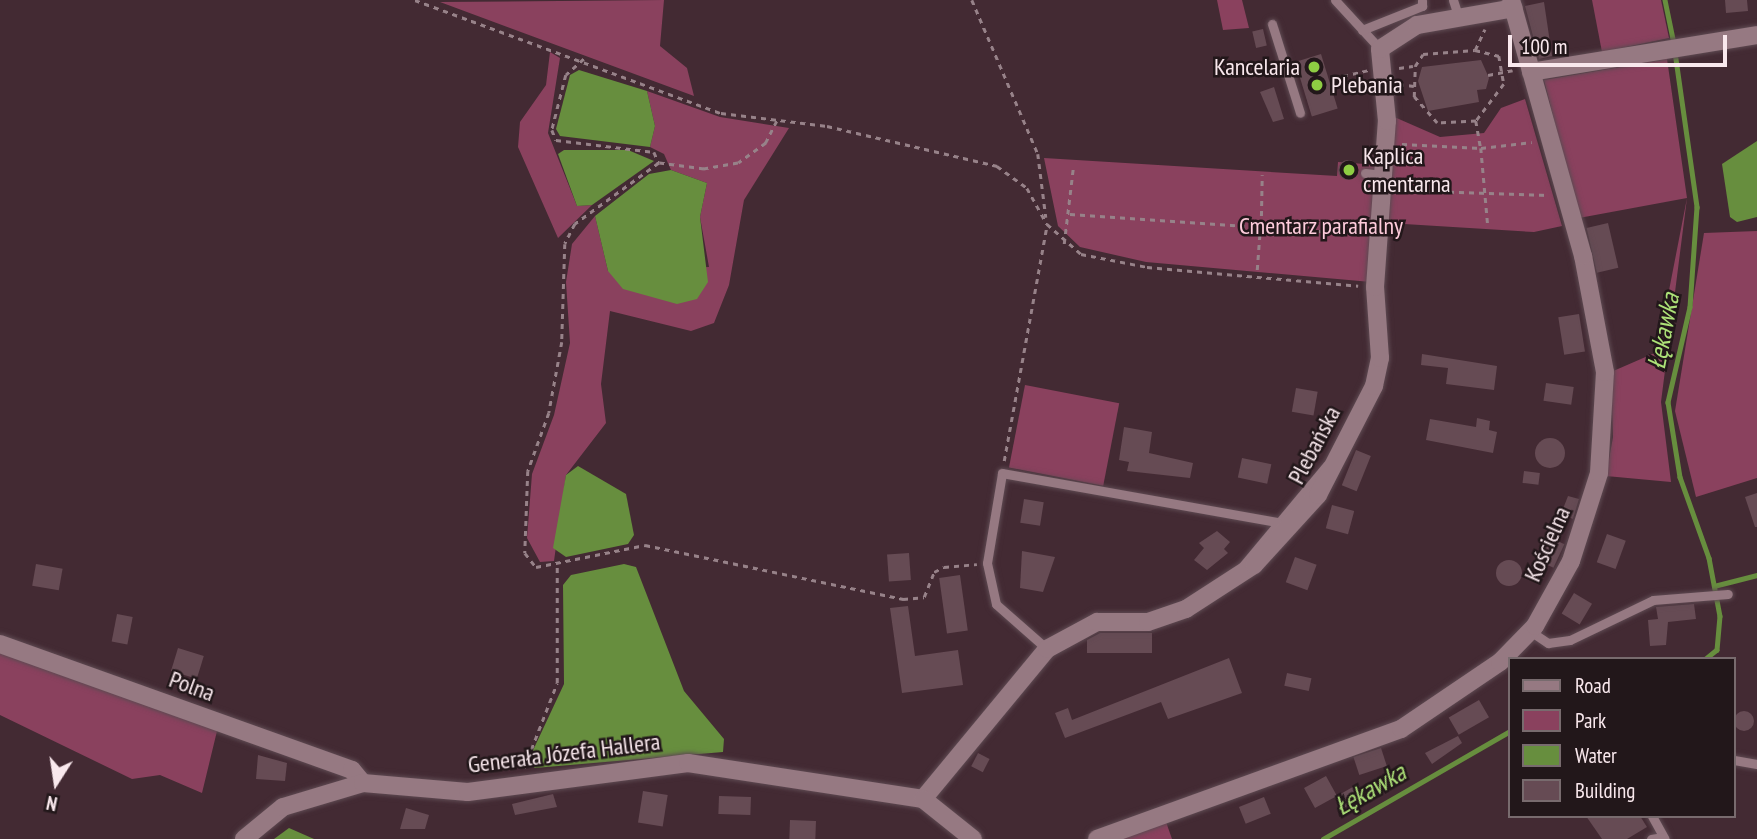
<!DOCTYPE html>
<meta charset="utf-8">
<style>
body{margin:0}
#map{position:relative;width:1757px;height:839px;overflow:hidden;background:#432a33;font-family:"PT Sans Narrow",sans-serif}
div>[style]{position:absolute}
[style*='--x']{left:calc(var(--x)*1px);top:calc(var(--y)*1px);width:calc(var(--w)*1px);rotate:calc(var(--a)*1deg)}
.green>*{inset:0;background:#8a415e;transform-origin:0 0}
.water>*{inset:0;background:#678e3e}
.stream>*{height:4.5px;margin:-2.25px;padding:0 2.25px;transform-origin:2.25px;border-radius:2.25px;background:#678e3e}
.building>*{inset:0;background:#664b54;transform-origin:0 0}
.round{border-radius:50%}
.path>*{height:2.5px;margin-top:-1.25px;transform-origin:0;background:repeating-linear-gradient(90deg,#978289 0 5px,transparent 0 10px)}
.roads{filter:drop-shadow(0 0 2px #5e4a52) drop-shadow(0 0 2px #5e4a52)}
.service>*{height:9px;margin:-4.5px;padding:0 4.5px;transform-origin:4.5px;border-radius:4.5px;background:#967982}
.minor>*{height:18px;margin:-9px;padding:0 9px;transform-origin:9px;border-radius:9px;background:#967982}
.tertiary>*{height:18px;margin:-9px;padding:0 9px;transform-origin:9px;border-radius:9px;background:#967982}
.dots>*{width:19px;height:19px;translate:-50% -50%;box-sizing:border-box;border:4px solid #22171a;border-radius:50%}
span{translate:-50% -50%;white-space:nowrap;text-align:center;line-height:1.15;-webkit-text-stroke:5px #22171a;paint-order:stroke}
.poi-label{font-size:24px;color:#f9e8ed}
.right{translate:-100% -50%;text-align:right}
.left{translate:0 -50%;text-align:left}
.park-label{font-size:24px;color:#feccdc}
.street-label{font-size:24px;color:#f9e8ed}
.water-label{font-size:26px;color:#ade278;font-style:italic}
.legend{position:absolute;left:1508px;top:657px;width:228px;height:161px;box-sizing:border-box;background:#22171a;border:2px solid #786b6e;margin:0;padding:9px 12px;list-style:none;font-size:21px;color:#f9e8ed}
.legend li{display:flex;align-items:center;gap:14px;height:35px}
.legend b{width:35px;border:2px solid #786b6e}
.north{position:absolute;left:21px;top:748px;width:70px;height:70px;-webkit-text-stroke:5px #22171a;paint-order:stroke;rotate:192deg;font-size:19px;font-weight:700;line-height:28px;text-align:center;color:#f9e8ed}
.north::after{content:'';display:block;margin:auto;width:24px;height:32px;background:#f9e8ed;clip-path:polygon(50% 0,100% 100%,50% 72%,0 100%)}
.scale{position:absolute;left:1508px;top:35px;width:219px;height:32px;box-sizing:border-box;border:4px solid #f9e8ed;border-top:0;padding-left:9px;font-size:21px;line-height:24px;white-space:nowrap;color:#f9e8ed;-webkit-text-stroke:5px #22171a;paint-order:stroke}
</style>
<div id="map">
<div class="green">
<div style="clip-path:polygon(664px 0,660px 46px,687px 68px,694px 96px,440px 2px)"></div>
<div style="clip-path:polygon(1217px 0,1242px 0,1249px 28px,1223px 30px)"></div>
<div style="clip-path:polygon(1592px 0,1661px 0,1669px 38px,1602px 52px)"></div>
<div style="clip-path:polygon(550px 52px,560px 58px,548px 133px,577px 206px,592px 205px,558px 238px,518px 147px,520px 122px,546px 85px)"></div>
<div style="clip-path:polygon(1667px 59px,1687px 198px,1661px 402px,1671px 482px,1606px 476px,1613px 437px,1611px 372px,1657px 352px,1687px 198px,1579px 218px,1544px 80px)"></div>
<div style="clip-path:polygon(647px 91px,720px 117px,789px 128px,744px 200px,729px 285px,714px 323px,691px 331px,610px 311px,601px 384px,606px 423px,566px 475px,554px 561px,540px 562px,527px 538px,532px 474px,554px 415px,570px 343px,566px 282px,572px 244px,595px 216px,608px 271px,709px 267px,700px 217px,707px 183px,671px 170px,664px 154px,650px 147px,655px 126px)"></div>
<div style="clip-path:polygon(1525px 99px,1562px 226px,1534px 232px,1388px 223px,1392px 116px,1440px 137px,1484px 133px,1501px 108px)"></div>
<div style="clip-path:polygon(1044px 158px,1337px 176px,1338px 162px,1378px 165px,1371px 282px,1146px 262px,1080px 247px,1058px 226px)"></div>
<div style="clip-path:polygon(1757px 231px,1757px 478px,1696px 497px,1675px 411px,1704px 233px)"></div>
<div style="left:1025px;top:385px;width:96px;height:84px;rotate:11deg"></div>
<div style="clip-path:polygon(0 648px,218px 727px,202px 793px,160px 775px,132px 779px,0 715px)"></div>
<div style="clip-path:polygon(1165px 819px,1172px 839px,1116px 839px)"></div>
</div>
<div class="water">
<div style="clip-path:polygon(579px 70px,647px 91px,655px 126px,650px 147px,560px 136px,556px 129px,570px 75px)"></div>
<div style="clip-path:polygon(1757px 141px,1757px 217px,1737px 222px,1730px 217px,1722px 164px)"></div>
<div style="clip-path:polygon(564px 150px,628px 150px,654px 161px,592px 205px,577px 206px,558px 154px)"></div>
<div style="clip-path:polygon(671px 170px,707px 183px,700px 217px,708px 282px,697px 299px,677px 304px,623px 289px,608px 271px,595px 216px,649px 174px)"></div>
<div style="clip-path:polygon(578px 466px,626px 494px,634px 535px,628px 544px,566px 557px,553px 548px,566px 475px)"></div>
<div style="clip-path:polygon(624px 564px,636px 567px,684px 691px,724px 739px,723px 752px,535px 768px,528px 761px,564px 684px,563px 585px,571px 575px)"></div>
<div style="clip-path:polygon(289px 828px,314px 839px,274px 839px)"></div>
</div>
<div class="stream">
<div style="--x:1665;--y:0;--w:45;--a:78.4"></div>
<div style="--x:1675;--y:52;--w:157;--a:81.9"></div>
<div style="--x:1697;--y:207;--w:100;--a:94"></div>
<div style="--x:1690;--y:307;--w:98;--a:103"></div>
<div style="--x:1668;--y:402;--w:76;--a:80.9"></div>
<div style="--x:1680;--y:477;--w:86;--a:70.3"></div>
<div style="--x:1709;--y:558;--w:59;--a:79.3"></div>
<div style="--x:1720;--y:616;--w:34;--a:95"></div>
<div style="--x:1717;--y:650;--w:14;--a:141"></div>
<div style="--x:1714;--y:586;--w:44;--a:-14.3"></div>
<div style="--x:1323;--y:839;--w:216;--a:-30"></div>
</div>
<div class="building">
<div style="clip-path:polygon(1725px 0,1747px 0,1748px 11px,1726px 13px)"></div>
<div style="clip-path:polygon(1544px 2px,1552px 56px,1539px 59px,1525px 6px)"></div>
<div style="left:1263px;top:29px;width:17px;height:11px;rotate:77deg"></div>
<div style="left:1321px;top:54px;width:57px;height:27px;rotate:73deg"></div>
<div style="clip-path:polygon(1481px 60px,1489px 78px,1486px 89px,1477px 90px,1479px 102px,1428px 111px,1418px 81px,1422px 67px)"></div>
<div style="clip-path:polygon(1274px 87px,1284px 119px,1273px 122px,1260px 92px)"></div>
<div class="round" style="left:1338px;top:160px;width:20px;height:20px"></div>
<div style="left:1608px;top:223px;width:46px;height:22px;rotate:77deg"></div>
<div style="left:1579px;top:314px;width:38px;height:21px;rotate:81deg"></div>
<div style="clip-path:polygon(1422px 354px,1497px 366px,1494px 390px,1446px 384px,1448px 368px,1421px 365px)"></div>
<div style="left:1546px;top:383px;width:28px;height:18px;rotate:8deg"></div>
<div style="left:1296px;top:388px;width:22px;height:24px;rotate:10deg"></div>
<div style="clip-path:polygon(1477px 418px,1490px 421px,1489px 430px,1497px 432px,1493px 453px,1426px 440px,1430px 419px,1476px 427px)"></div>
<div style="clip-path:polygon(1124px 427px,1152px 432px,1149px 453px,1193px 463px,1190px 478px,1127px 471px,1129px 462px,1119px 460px)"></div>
<div class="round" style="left:1535px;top:438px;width:30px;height:30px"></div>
<div style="left:1356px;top:450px;width:16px;height:38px;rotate:22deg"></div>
<div style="left:1242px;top:458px;width:30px;height:20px;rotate:12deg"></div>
<div style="left:1524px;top:471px;width:16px;height:12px;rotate:7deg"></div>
<div style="clip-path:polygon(1757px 493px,1757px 527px,1755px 527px,1745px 497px)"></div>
<div style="clip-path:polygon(1568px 496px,1579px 499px,1573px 519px,1561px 514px)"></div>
<div style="left:1024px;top:499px;width:20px;height:24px;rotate:9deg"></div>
<div style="left:1332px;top:505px;width:23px;height:24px;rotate:15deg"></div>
<div style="clip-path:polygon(1217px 531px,1230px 542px,1224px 549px,1228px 553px,1207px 570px,1194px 560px,1204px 548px,1199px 543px)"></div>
<div style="left:1607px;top:534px;width:20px;height:30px;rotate:20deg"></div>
<div style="left:1549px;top:537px;width:17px;height:26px;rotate:25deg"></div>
<div style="clip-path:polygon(1022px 551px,1055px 557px,1043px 592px,1020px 588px)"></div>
<div style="left:909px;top:553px;width:27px;height:22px;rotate:86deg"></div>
<div style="left:1295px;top:557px;width:23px;height:27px;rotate:20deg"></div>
<div class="round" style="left:1496px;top:560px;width:26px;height:26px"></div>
<div style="left:36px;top:564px;width:27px;height:22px;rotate:10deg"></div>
<div style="left:960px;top:575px;width:56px;height:21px;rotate:82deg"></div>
<div style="left:1574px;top:593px;width:21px;height:24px;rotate:31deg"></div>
<div style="clip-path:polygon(1694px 604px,1696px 619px,1668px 622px,1666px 645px,1650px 646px,1648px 620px,1658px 619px,1656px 607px)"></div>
<div style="clip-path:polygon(908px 606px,915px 656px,958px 650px,963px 685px,902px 693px,890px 608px)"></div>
<div style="left:117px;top:614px;width:16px;height:28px;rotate:11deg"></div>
<div style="clip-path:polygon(1100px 633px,1152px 633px,1152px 653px,1087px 653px,1087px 640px)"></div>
<div style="left:178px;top:648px;width:27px;height:24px;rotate:17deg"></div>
<div style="clip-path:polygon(1229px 658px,1242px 693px,1168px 719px,1161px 702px,1065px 738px,1055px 713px,1068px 708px,1072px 720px)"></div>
<div style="left:1287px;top:673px;width:25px;height:13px;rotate:12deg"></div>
<div style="left:1479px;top:700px;width:20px;height:35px;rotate:60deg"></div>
<div class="round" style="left:1734px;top:711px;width:20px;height:20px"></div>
<div style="clip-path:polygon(1458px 736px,1462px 743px,1432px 764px,1425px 753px)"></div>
<div style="left:1381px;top:748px;width:19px;height:29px;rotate:72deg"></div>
<div style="left:978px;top:753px;width:13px;height:15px;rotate:27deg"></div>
<div style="clip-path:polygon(258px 755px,287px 763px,285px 781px,256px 779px)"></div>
<div style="clip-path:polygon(1326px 776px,1337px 796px,1358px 784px,1365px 797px,1342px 809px,1335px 797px,1315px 808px,1304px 788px)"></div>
<div style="left:643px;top:791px;width:25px;height:32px;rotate:9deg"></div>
<div style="clip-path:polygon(553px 794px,557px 807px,515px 815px,512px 804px)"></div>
<div style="left:719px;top:796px;width:32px;height:18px;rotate:2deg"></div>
<div style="left:1264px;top:797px;width:18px;height:27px;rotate:68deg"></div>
<div style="clip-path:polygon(406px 808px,429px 815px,425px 829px,400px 829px)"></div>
<div style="clip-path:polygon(1586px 816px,1640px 816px,1647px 827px,1627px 839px,1602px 839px)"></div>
<div style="left:790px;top:820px;width:26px;height:19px;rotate:2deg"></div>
</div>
<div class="path">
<div style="--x:415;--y:0;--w:326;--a:20.3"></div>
<div style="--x:721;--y:113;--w:107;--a:7"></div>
<div style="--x:827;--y:126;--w:175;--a:13.2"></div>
<div style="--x:997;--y:166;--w:37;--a:36"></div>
<div style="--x:1027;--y:188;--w:41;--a:60.9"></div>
<div style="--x:1047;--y:224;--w:45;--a:41.4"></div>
<div style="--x:1081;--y:254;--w:67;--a:11.1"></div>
<div style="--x:1147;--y:267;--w:212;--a:5.1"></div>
<div style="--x:972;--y:0;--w:168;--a:66.8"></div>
<div style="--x:1038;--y:154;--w:64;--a:82.8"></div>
<div style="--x:1475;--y:50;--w:25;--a:14"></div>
<div style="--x:1499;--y:56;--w:28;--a:80"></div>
<div style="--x:1504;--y:84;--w:46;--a:127.1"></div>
<div style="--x:1476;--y:121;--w:39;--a:177"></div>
<div style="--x:1437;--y:123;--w:35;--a:-131"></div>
<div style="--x:1414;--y:97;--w:31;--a:-88"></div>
<div style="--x:1415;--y:66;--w:14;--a:-56"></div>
<div style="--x:1423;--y:54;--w:52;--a:-4.4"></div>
<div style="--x:1475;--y:50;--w:23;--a:-65"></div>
<div style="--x:584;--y:59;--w:24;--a:138"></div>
<div style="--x:566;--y:75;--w:57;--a:104.3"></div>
<div style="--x:552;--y:130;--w:11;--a:68"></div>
<div style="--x:556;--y:140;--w:99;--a:7"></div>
<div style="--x:654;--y:152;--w:12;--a:66"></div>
<div style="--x:1399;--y:68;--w:14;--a:-8"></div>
<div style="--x:1488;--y:75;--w:25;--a:-11"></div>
<div style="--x:1343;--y:76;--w:26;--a:-13"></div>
<div style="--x:1399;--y:84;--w:15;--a:8"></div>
<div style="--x:777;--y:121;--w:25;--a:117"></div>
<div style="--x:766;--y:143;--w:34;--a:144"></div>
<div style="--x:738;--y:163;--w:35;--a:170"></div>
<div style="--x:704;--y:169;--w:45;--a:-172.4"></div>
<div style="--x:659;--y:163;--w:104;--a:144"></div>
<div style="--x:575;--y:224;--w:22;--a:117"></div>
<div style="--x:565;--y:244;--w:98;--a:91.8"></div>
<div style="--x:562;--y:342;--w:72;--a:100.4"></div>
<div style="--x:549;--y:413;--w:62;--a:109.9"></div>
<div style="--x:528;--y:471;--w:82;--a:92.1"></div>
<div style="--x:525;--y:553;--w:18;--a:52"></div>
<div style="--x:536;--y:567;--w:111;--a:-11.4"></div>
<div style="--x:645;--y:545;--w:264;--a:11.8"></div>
<div style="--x:903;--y:599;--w:21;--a:-5"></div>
<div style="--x:924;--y:597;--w:27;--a:-68"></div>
<div style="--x:934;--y:572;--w:11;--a:-27"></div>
<div style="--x:944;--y:567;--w:33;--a:-5"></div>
<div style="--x:1476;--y:121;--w:27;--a:80"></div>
<div style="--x:1481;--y:148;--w:51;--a:-6.7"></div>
<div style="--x:1402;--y:144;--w:79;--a:2.9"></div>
<div style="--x:1481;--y:148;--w:78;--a:84.9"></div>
<div style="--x:1399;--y:190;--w:150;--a:1.9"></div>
<div style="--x:1070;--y:214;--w:293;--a:3.9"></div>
<div style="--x:1261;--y:226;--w:51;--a:-88.9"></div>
<div style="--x:1064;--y:244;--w:77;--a:-83.2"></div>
<div style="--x:1257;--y:270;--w:41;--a:-85.8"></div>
<div style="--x:1004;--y:461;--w:241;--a:-79.7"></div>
<div style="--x:524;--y:768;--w:91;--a:-68.8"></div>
<div style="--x:557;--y:683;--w:118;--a:-90"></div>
</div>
<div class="roads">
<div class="service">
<div style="--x:1335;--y:0;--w:67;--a:47.4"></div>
<div style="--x:1453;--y:0;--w:19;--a:72"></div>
<div style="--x:1272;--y:24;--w:93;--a:72.5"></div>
<div style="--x:1362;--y:30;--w:65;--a:-21.8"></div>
<div style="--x:1422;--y:6;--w:6;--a:-90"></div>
<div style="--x:1365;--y:173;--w:18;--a:6"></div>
<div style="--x:1242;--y:567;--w:133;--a:-50.2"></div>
<div style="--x:1530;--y:631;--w:22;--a:34"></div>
<div style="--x:1548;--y:643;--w:22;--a:-8"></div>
<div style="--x:1570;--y:640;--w:92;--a:-25.7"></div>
<div style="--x:1653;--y:600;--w:75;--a:-4.6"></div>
<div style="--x:1047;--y:649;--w:68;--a:-138.6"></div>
<div style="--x:996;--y:604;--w:42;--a:-102.4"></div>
<div style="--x:987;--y:563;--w:91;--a:-80.5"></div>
<div style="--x:1002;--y:473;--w:279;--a:10.1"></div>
<div style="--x:1734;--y:760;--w:23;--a:10"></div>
<div style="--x:1652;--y:816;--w:26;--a:61"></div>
<div style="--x:1651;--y:839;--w:11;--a:-10"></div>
</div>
<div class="minor">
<div style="--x:1531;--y:72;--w:229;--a:-9.3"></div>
<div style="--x:0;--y:644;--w:374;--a:19.7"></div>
<div style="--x:352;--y:770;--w:17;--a:50"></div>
<div style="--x:923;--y:799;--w:195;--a:-50.4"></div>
<div style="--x:1047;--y:649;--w:57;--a:-28.4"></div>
<div style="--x:1097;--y:622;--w:51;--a:0"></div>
<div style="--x:1148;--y:622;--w:40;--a:-18.9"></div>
<div style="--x:1186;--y:609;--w:81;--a:-32.9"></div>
<div style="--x:1254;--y:565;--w:95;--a:-47.6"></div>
<div style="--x:1318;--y:495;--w:123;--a:-62.8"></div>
<div style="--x:1374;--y:386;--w:29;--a:-78"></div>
<div style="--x:1380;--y:358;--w:71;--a:-94"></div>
<div style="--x:1375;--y:287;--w:166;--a:-85.9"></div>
<div style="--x:1387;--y:121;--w:72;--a:-95.6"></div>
<div style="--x:1380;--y:49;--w:44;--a:-33"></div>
<div style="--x:1417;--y:25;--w:98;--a:-9.9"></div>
<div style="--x:244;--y:839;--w:50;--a:-39.4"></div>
<div style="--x:283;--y:807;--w:84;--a:-16.7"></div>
<div style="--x:363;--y:783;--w:105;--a:4.9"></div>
<div style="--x:468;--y:792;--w:222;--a:-7.5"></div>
<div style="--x:688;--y:763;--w:238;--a:8.7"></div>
<div style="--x:923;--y:799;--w:64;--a:38.7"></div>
</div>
<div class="tertiary">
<div style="--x:1097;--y:839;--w:323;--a:-19.9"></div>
<div style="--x:1401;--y:729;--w:120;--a:-34.1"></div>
<div style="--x:1500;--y:662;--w:50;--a:-45.8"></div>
<div style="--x:1535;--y:626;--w:74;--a:-61"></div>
<div style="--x:1571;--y:561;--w:92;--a:-72.3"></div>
<div style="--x:1599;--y:473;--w:101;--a:-86.6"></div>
<div style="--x:1605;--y:372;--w:118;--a:-100.7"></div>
<div style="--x:1583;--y:256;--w:266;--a:-105.7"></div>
</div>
</div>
<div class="dots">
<div style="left:1314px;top:67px;background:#8ecd43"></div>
<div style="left:1317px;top:85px;background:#8ecd43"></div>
<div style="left:1349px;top:170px;background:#8ecd43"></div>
</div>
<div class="poi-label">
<span class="right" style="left:1300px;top:67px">Kancelaria</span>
<span class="left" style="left:1331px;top:85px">Plebania</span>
<span class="left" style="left:1363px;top:170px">Kaplica<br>cmentarna</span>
</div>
<div class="park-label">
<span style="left:1321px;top:226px">Cmentarz parafialny</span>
</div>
<div class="street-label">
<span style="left:1314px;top:445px;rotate:-62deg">Plebańska</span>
<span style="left:1547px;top:544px;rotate:-66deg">Kościelna</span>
<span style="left:192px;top:686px;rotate:20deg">Polna</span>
<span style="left:564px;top:753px;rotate:-7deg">Generała Józefa Hallera</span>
</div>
<div class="water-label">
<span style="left:1663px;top:331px;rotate:-79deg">Łękawka</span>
<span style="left:1370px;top:789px;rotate:-30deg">Łękawka</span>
</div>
<ul class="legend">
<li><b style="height:9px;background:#967982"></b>Road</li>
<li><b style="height:19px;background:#8a415e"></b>Park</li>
<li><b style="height:19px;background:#678e3e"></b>Water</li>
<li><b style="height:19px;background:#664b54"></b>Building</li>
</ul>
<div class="north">N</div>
<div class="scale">100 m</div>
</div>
